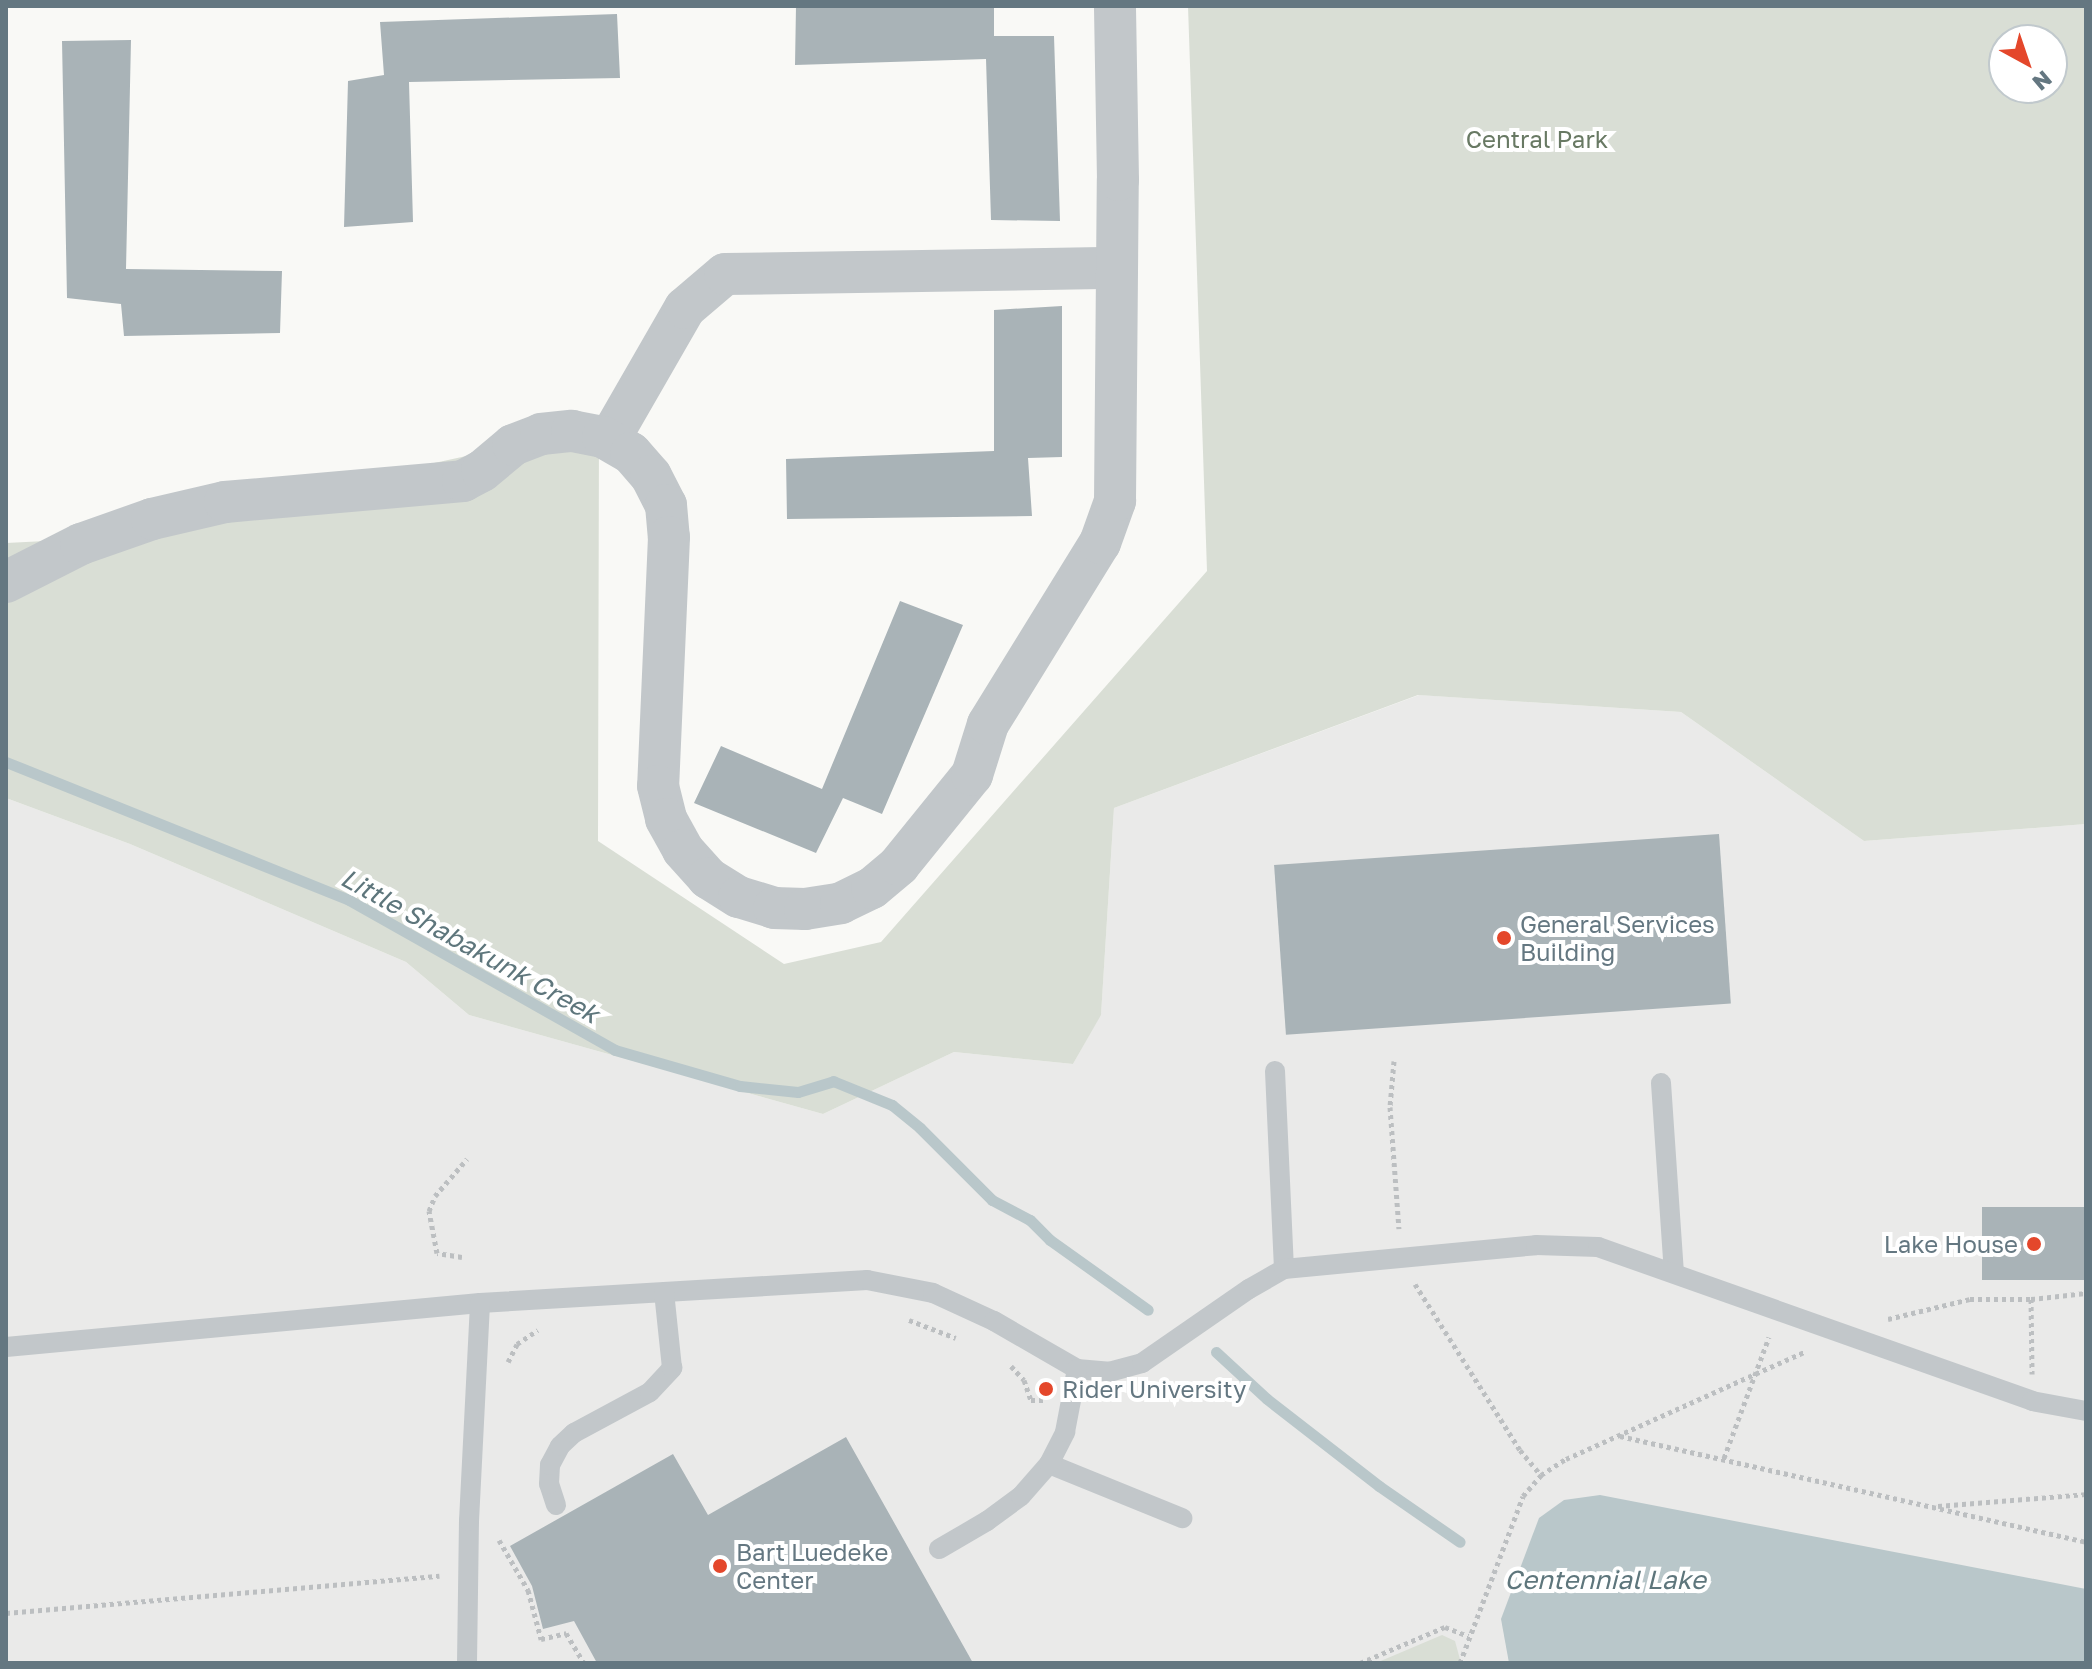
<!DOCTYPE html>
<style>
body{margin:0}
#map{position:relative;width:2092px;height:1669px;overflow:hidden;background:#f9f9f6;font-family:"Golos Text",sans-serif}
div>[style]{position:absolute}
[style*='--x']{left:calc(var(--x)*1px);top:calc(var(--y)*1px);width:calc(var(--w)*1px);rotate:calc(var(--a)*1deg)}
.built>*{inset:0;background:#eaeae9}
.green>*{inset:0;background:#d9ded5}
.water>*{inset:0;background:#b9c7ca}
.stream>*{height:11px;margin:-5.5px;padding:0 5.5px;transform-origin:5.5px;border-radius:5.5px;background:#b9c7ca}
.building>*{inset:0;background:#a9b3b7;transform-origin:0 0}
.path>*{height:5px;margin-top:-2.5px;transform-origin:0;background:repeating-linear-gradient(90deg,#bcbfc1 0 4px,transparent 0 8px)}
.lane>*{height:20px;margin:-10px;padding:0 10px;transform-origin:10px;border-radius:10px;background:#c2c7ca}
.street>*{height:42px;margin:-21px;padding:0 21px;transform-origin:21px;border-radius:21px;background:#c2c7ca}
.dots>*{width:22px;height:22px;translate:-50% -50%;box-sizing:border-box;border:4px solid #fff;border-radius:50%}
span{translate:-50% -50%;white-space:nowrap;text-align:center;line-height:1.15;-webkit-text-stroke:8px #fff;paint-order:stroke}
.park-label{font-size:24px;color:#687963}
.poi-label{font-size:24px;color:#647781}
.left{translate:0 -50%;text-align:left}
.right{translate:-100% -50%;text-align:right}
.water-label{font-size:26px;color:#5e767c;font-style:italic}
.frame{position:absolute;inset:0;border:8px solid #647781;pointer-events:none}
.north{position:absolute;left:1988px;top:24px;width:80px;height:80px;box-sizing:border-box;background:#fff;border:2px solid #c1c9cd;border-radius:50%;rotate:140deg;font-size:22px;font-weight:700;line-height:32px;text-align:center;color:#647781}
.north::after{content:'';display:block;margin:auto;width:28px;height:36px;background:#e4472b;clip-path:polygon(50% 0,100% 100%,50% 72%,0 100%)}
</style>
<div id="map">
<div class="built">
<div style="clip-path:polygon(1419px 695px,1681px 712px,1864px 841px,2086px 824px,2086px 1663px,6px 1663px,6px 798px,130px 844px,406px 962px,469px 1015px,823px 1114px,954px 1052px,1073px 1064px,1101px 1014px,1114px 808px)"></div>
</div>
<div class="green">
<div style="clip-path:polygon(evenodd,1188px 6px,2086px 6px,2086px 824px,1864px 841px,1681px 712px,1418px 695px,1114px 808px,1101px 1015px,1073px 1064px,954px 1052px,823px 1114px,469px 1015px,406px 962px,130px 844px,6px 798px,6px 543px,85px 539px,599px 427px,598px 841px,784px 964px,881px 942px,1207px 571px,1188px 6px,2004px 40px,2052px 40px,2052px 88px,2004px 88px,2004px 40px)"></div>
<div style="clip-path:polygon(1442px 1635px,1455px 1641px,1461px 1663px,1376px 1663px)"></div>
</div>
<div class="water">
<div style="clip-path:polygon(1600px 1495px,2086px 1589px,2086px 1663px,1509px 1663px,1501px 1619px,1539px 1518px,1564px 1500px)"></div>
</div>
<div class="stream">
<div style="--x:6;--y:762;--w:370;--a:21.9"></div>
<div style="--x:349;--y:900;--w:305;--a:29.4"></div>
<div style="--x:615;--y:1050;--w:130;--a:16.1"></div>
<div style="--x:740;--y:1086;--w:58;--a:5.9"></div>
<div style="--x:798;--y:1092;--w:37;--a:-17"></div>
<div style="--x:833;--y:1081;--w:64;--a:22.1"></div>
<div style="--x:892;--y:1105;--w:36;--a:39"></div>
<div style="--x:920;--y:1128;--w:102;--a:45"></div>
<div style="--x:992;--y:1200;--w:43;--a:27.8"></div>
<div style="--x:1030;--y:1220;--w:28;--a:45"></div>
<div style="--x:1050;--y:1240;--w:120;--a:35.5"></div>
<div style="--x:1216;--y:1352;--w:69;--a:42.7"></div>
<div style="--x:1267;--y:1399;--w:142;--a:37.8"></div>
<div style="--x:1379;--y:1486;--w:98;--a:34.7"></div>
</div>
<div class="building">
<div style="clip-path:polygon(796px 6px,994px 6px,994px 36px,1054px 36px,1060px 221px,991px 220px,986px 59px,795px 65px)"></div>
<div style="clip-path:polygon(617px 14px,620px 78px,409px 82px,413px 222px,344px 227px,348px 81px,384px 75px,380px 22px)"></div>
<div style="clip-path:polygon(131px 40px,126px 269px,282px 271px,280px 333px,124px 336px,121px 304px,67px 298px,62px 41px)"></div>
<div style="clip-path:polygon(1062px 306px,1062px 457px,1028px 458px,1032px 516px,787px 519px,786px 459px,994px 451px,994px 310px)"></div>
<div style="clip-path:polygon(900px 601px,963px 625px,882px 814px,843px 798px,816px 853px,694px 803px,721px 746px,822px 789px)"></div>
<div style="left:1719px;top:834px;width:170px;height:446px;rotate:86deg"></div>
<div style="left:1982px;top:1207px;width:104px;height:73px"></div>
<div style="clip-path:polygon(846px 1437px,973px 1663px,597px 1663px,574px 1621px,543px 1629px,532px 1586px,510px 1546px,673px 1454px,708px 1515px)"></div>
</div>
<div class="path">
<div style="--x:1394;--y:1061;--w:46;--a:95"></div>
<div style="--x:1390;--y:1107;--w:122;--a:85.8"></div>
<div style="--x:462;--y:1257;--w:25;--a:-171"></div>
<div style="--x:437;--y:1253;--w:43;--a:-100.8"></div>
<div style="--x:429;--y:1211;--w:16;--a:-68"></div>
<div style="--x:435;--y:1196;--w:49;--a:-49.1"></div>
<div style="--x:1415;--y:1284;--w:196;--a:57.7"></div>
<div style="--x:1520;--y:1450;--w:33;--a:50"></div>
<div style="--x:2031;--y:1299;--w:75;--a:89.2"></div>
<div style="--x:1888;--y:1319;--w:84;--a:-13.7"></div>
<div style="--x:1970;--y:1299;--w:61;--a:0"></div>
<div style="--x:2031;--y:1299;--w:55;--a:-6.2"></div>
<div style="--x:909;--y:1320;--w:50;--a:21"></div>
<div style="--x:508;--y:1362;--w:20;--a:-63"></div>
<div style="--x:517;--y:1344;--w:25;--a:-34"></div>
<div style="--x:1011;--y:1366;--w:19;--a:47"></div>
<div style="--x:1024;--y:1380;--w:21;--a:71"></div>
<div style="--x:1031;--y:1400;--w:14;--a:0"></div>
<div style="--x:1620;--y:1436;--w:478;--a:12.8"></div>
<div style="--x:1724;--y:1458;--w:129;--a:-69.6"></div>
<div style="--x:1938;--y:1506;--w:148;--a:-4.6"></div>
<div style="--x:499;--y:1540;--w:58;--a:59.9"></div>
<div style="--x:528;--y:1590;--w:51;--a:75.1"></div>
<div style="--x:541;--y:1639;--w:26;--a:-13"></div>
<div style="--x:566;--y:1633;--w:35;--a:59"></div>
<div style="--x:6;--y:1613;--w:435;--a:-4.9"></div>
<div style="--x:1360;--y:1663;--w:92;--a:-23"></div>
<div style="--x:1445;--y:1627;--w:25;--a:21"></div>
<div style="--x:1460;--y:1663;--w:178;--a:-69.3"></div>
<div style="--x:1523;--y:1496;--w:28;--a:-49"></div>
<div style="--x:1541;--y:1475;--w:30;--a:-33"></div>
<div style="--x:1566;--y:1459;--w:263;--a:-24.2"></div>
</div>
<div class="lane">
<div style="--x:1275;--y:1071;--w:198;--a:87.4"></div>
<div style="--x:1661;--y:1083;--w:191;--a:86.1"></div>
<div style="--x:6;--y:1347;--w:476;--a:-5.3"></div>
<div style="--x:480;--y:1303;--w:388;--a:-3.4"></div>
<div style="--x:867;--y:1280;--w:67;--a:11.1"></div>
<div style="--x:933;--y:1293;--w:67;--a:24.7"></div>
<div style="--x:994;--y:1321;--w:96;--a:30"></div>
<div style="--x:1077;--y:1369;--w:32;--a:5"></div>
<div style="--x:1109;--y:1372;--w:34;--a:-15"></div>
<div style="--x:1142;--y:1363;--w:130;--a:-34.7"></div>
<div style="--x:1249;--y:1289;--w:40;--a:-29.7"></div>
<div style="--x:1284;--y:1269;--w:253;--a:-5.4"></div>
<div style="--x:1536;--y:1245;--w:62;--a:1.8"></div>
<div style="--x:1598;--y:1247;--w:461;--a:19.5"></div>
<div style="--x:2032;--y:1401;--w:55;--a:10.5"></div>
<div style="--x:1049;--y:1464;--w:144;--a:22.1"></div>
<div style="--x:556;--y:1505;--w:22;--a:-108"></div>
<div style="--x:549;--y:1484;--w:19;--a:-87"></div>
<div style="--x:550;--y:1465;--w:21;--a:-62"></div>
<div style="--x:560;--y:1446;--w:19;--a:-43"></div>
<div style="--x:574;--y:1433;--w:86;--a:-28.3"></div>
<div style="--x:650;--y:1392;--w:33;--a:-47"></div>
<div style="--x:672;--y:1368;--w:76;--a:-96"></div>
<div style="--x:939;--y:1549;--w:56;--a:-30.3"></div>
<div style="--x:987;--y:1521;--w:42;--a:-36.3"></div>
<div style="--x:1021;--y:1496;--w:43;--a:-48.8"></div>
<div style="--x:1049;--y:1464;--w:36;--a:-63"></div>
<div style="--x:1065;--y:1432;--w:64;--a:-79.2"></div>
<div style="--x:467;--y:1663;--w:142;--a:-89.2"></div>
<div style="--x:469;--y:1521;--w:218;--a:-87.1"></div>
</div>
<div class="street">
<div style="--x:609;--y:440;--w:152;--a:-60.1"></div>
<div style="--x:685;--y:308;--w:52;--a:-40.4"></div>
<div style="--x:725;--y:274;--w:392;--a:-0.9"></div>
<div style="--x:6;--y:582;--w:84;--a:-26.9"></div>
<div style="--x:81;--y:544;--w:75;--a:-19.4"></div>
<div style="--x:152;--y:519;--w:75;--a:-13.1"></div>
<div style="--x:225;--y:502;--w:239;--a:-5"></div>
<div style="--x:463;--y:481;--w:21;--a:-28"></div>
<div style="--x:482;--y:471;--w:40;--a:-40"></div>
<div style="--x:513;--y:445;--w:30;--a:-21"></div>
<div style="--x:541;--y:434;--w:31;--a:-6"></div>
<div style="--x:572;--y:431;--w:32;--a:11"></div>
<div style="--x:603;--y:437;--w:32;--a:30"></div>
<div style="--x:631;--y:453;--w:30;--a:49"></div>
<div style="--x:651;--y:476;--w:33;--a:63"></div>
<div style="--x:666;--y:505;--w:32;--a:85"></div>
<div style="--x:669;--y:537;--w:249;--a:92.5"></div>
<div style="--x:658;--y:786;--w:34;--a:76"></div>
<div style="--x:666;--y:819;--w:35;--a:61"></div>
<div style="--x:683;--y:850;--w:38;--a:48"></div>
<div style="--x:708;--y:878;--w:36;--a:32"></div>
<div style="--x:739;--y:897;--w:37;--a:17"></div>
<div style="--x:774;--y:908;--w:31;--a:2"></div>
<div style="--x:805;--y:909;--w:36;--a:-9"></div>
<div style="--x:841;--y:903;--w:34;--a:-26"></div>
<div style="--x:872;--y:888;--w:35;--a:-40"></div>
<div style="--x:899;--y:865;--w:116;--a:-51"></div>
<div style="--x:972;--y:775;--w:53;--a:-72.6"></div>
<div style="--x:988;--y:724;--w:213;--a:-58.3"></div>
<div style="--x:1100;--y:543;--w:45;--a:-70.3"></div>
<div style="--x:1115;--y:501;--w:321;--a:-89.5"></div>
<div style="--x:1118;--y:180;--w:174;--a:-91"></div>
</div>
<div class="dots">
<div style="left:1504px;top:938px;background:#e4472b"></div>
<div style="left:2034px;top:1244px;background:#e4472b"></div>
<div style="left:1046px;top:1389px;background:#e4472b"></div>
<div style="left:720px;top:1566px;background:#e4472b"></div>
</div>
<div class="park-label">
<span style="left:1537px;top:139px">Central Park</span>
</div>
<div class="poi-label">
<span class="left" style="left:1520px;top:938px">General Services<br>Building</span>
<span class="right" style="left:2018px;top:1244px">Lake House</span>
<span class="left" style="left:1062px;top:1389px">Rider University</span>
<span class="left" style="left:736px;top:1566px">Bart Luedeke<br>Center</span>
</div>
<div class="water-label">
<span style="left:470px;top:946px;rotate:29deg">Little Shabakunk Creek</span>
<span style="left:1605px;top:1580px">Centennial Lake</span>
</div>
<div class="frame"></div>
<div class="north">N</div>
</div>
